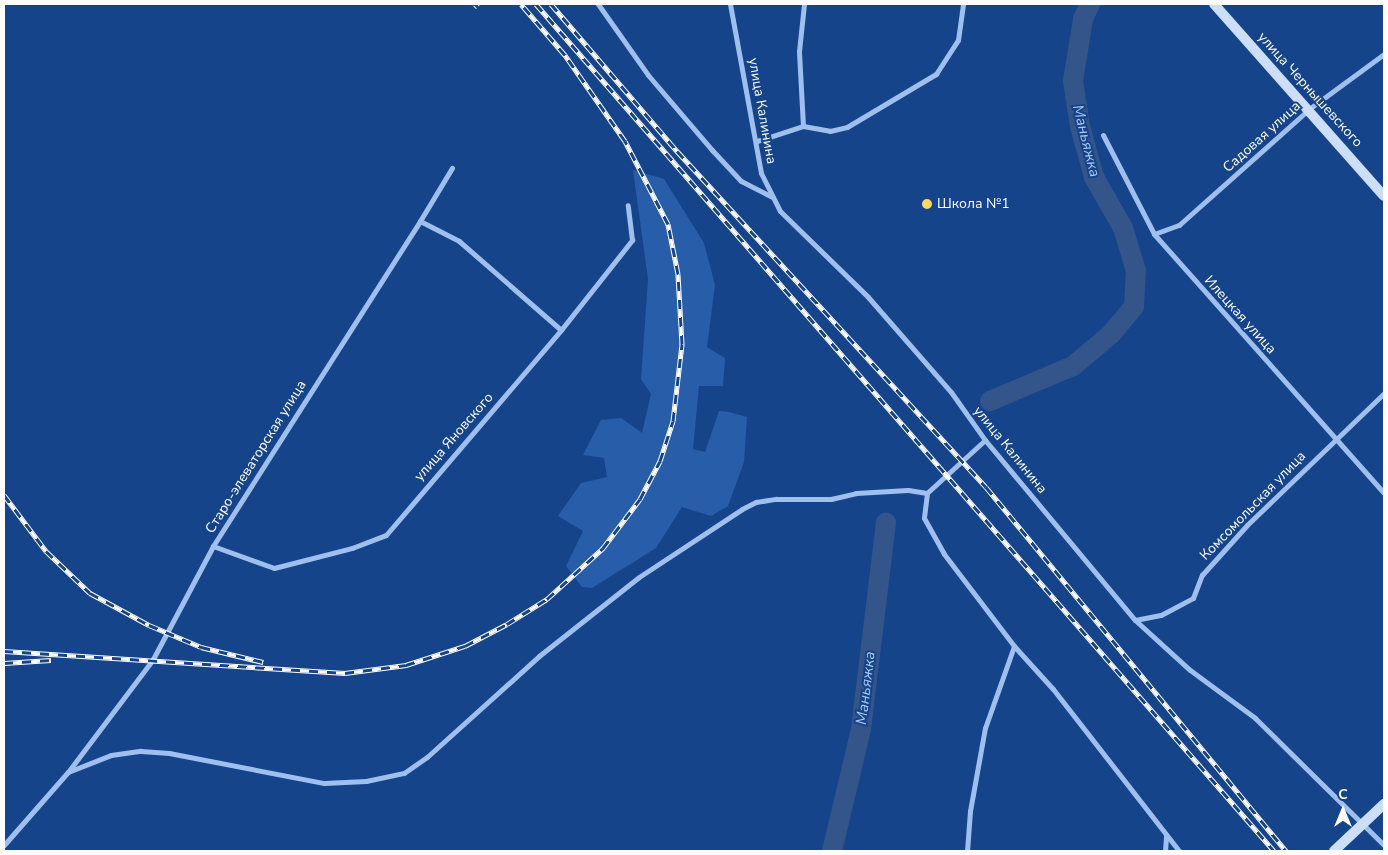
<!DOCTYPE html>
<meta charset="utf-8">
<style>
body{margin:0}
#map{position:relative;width:1388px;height:855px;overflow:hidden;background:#16448b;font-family:"Nunito Sans",sans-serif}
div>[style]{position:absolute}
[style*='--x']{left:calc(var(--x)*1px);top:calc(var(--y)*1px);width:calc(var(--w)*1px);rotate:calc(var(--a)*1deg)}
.green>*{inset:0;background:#285daa}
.river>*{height:20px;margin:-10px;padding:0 10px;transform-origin:10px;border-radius:10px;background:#34558a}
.street>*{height:5px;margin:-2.5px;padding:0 2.5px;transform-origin:2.5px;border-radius:2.5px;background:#9fc0ef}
.secondary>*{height:10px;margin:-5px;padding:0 5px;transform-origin:5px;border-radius:5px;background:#cddefa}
.rail>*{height:5px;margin-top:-2.5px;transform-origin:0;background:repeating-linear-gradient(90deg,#16448b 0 9px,#fff 0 18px);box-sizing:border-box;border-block:1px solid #fff}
.dots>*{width:14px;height:14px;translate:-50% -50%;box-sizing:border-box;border:2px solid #16448b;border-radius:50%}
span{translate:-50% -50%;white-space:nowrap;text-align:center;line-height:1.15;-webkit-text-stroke:4px #16448b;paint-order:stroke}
.street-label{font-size:14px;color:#fff}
.poi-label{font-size:14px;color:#fff}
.left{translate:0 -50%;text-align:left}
.water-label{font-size:15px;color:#abcaf6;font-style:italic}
.frame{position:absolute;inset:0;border:5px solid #fff;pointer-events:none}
.north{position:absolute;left:1318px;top:785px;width:50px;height:50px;-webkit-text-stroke:4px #16448b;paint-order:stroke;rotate:0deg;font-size:14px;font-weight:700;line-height:20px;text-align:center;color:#fff}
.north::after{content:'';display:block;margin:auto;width:18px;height:22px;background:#fff;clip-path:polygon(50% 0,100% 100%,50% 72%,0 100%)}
</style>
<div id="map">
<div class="green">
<div style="clip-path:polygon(633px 170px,664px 179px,704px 243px,715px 285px,707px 347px,725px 358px,723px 386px,699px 386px,693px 449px,705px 452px,719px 411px,729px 412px,747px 417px,744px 462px,728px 506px,711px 516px,682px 507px,656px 548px,592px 588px,582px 587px,566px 566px,583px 531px,558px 516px,581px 483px,607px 477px,604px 458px,583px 455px,601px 420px,621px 418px,642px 433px,651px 394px,641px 379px,648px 279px)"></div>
</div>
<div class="river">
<div style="--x:990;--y:401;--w:90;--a:-22.9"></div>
<div style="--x:1073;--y:366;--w:50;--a:-40.1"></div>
<div style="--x:1111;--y:334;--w:35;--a:-50"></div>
<div style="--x:1134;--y:307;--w:36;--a:-87"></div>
<div style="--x:1136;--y:271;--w:45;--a:-106.8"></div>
<div style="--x:1123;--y:228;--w:59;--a:-119.6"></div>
<div style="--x:1094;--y:177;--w:53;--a:-105.4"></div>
<div style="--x:1080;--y:126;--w:46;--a:-98.8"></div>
<div style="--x:1073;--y:81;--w:63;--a:-80.8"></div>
<div style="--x:1083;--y:19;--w:17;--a:-65"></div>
<div style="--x:832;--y:851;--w:125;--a:-76.6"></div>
<div style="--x:861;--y:729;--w:208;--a:-83.1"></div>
</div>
<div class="street">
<div style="--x:598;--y:4;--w:87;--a:54.8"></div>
<div style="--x:648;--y:75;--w:99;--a:49.5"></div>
<div style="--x:712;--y:150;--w:42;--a:46.9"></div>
<div style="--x:741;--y:181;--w:34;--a:27"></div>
<div style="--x:730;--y:4;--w:172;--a:79.6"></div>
<div style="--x:761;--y:173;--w:42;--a:63.4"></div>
<div style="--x:780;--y:211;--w:123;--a:44.3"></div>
<div style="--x:868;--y:297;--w:126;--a:48.9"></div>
<div style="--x:951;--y:392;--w:59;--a:54.7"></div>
<div style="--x:985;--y:440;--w:234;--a:50.2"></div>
<div style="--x:1135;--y:620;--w:74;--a:42.3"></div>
<div style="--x:1190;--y:670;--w:81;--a:36.4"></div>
<div style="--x:1255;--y:718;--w:181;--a:44.6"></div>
<div style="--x:803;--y:126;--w:75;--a:-93.1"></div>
<div style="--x:799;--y:51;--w:47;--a:-83.9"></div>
<div style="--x:1103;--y:135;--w:111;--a:62.7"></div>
<div style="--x:1154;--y:234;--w:346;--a:48.4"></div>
<div style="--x:757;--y:141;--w:48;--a:-18.1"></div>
<div style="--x:803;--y:126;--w:27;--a:10"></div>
<div style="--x:830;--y:131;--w:17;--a:-13"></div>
<div style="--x:847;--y:127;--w:104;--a:-30.8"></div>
<div style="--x:936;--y:74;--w:40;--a:-57.1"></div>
<div style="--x:958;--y:40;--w:36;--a:-82"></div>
<div style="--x:420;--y:221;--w:62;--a:-58.9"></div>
<div style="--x:1154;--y:234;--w:27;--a:-20"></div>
<div style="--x:1179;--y:225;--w:174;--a:-41.7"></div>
<div style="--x:1309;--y:109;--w:93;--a:-36.3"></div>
<div style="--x:985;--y:440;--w:79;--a:137.6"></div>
<div style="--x:927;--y:493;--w:25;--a:97"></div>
<div style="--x:924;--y:518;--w:41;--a:60.9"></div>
<div style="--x:944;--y:554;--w:116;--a:52.7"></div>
<div style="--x:1014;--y:646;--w:58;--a:47.8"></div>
<div style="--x:1053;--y:689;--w:205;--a:52.1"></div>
<div style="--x:213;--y:546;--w:65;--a:19.8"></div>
<div style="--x:274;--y:568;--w:81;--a:-14.4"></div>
<div style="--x:352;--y:548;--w:36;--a:-21"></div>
<div style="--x:386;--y:535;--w:270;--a:-49.5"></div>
<div style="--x:561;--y:330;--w:115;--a:-51.7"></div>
<div style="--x:632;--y:240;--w:35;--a:-97"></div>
<div style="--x:1135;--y:620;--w:26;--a:-11"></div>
<div style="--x:1161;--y:615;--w:36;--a:-28"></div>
<div style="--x:1193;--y:598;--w:25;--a:-69"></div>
<div style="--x:1202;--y:575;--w:67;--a:-48"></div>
<div style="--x:1247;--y:525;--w:190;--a:-43.9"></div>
<div style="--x:68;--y:772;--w:46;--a:-21.6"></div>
<div style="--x:111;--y:755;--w:30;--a:-8"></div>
<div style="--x:141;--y:751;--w:28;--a:4"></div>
<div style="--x:169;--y:753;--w:158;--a:11"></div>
<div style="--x:324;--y:783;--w:42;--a:-2.7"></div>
<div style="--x:366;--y:781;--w:39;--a:-12"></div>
<div style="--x:404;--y:773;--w:28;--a:-35"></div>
<div style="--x:427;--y:757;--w:151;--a:-42"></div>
<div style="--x:539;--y:656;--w:127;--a:-38.3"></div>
<div style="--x:639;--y:577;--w:123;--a:-33.4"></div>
<div style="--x:742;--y:509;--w:16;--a:-27"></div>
<div style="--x:756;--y:502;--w:20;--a:-9"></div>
<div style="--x:776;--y:499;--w:55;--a:0"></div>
<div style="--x:831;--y:499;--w:26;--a:-13"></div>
<div style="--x:856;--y:493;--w:52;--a:-3.3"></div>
<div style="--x:908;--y:490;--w:19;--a:9"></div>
<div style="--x:4;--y:845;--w:97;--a:-48.8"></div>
<div style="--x:68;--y:772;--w:141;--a:-53"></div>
<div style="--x:153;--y:659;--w:128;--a:-62"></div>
<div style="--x:213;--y:546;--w:385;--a:-57.5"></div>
<div style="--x:420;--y:221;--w:44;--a:27.1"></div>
<div style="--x:459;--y:241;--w:135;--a:41.1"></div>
<div style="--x:967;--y:851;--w:40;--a:-85.7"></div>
<div style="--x:970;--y:811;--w:84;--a:-79.8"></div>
<div style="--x:985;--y:728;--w:87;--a:-70.5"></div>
<div style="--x:1165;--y:851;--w:15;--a:-86"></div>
</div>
<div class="secondary">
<div style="--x:1214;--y:4;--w:256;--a:48.5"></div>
<div style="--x:1334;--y:851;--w:69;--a:-43.2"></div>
</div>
<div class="rail">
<div style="--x:475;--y:4;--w:4;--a:45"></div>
<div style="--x:536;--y:4;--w:1123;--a:48.93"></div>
<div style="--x:551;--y:4;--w:194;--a:49.4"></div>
<div style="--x:677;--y:151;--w:456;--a:47.4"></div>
<div style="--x:986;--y:487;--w:472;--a:50.5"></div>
<div style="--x:4;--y:495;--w:70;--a:53.1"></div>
<div style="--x:46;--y:551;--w:61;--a:43.7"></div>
<div style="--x:90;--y:593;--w:67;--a:28.5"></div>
<div style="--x:149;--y:625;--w:56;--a:22.9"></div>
<div style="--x:201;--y:647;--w:64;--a:13.6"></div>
<div style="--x:4;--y:651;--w:342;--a:3.7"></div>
<div style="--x:345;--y:673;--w:62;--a:-7.5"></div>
<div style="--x:406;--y:665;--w:62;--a:-17.9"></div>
<div style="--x:465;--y:646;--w:47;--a:-27.6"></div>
<div style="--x:507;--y:624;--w:47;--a:-32"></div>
<div style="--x:547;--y:599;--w:76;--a:-42.3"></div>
<div style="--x:603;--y:548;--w:61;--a:-52.9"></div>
<div style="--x:640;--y:499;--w:43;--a:-62.2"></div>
<div style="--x:660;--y:461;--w:42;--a:-72"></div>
<div style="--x:673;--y:421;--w:78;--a:-83.3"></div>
<div style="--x:682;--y:344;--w:70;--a:-93.3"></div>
<div style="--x:678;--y:274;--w:51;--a:-101.3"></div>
<div style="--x:668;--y:224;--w:93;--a:-117.4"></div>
<div style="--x:625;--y:141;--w:105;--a:-124.9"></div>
<div style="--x:565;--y:55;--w:67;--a:-130.8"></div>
<div style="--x:4;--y:663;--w:47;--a:-3.7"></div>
</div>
<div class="dots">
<div style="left:927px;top:204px;background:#ffd85d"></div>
</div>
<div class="street-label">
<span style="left:1310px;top:90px;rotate:48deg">улица Чернышевского</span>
<span style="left:762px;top:111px;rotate:80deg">улица Калинина</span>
<span style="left:1262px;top:137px;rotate:-42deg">Садовая улица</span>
<span style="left:1240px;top:315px;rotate:48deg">Илецкая улица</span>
<span style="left:454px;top:437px;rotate:-49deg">улица Яновского</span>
<span style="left:1010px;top:450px;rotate:51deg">улица Калинина</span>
<span style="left:256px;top:457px;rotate:-58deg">Старо-элеваторская улица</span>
<span style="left:1253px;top:506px;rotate:-46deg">Комсомольская улица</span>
</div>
<div class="poi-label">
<span class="left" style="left:937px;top:204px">Школа №1</span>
</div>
<div class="water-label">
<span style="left:1086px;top:141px;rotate:76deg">Маньяжка</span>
<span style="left:866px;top:688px;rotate:-83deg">Маньяжка</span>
</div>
<div class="frame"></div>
<div class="north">С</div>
</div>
